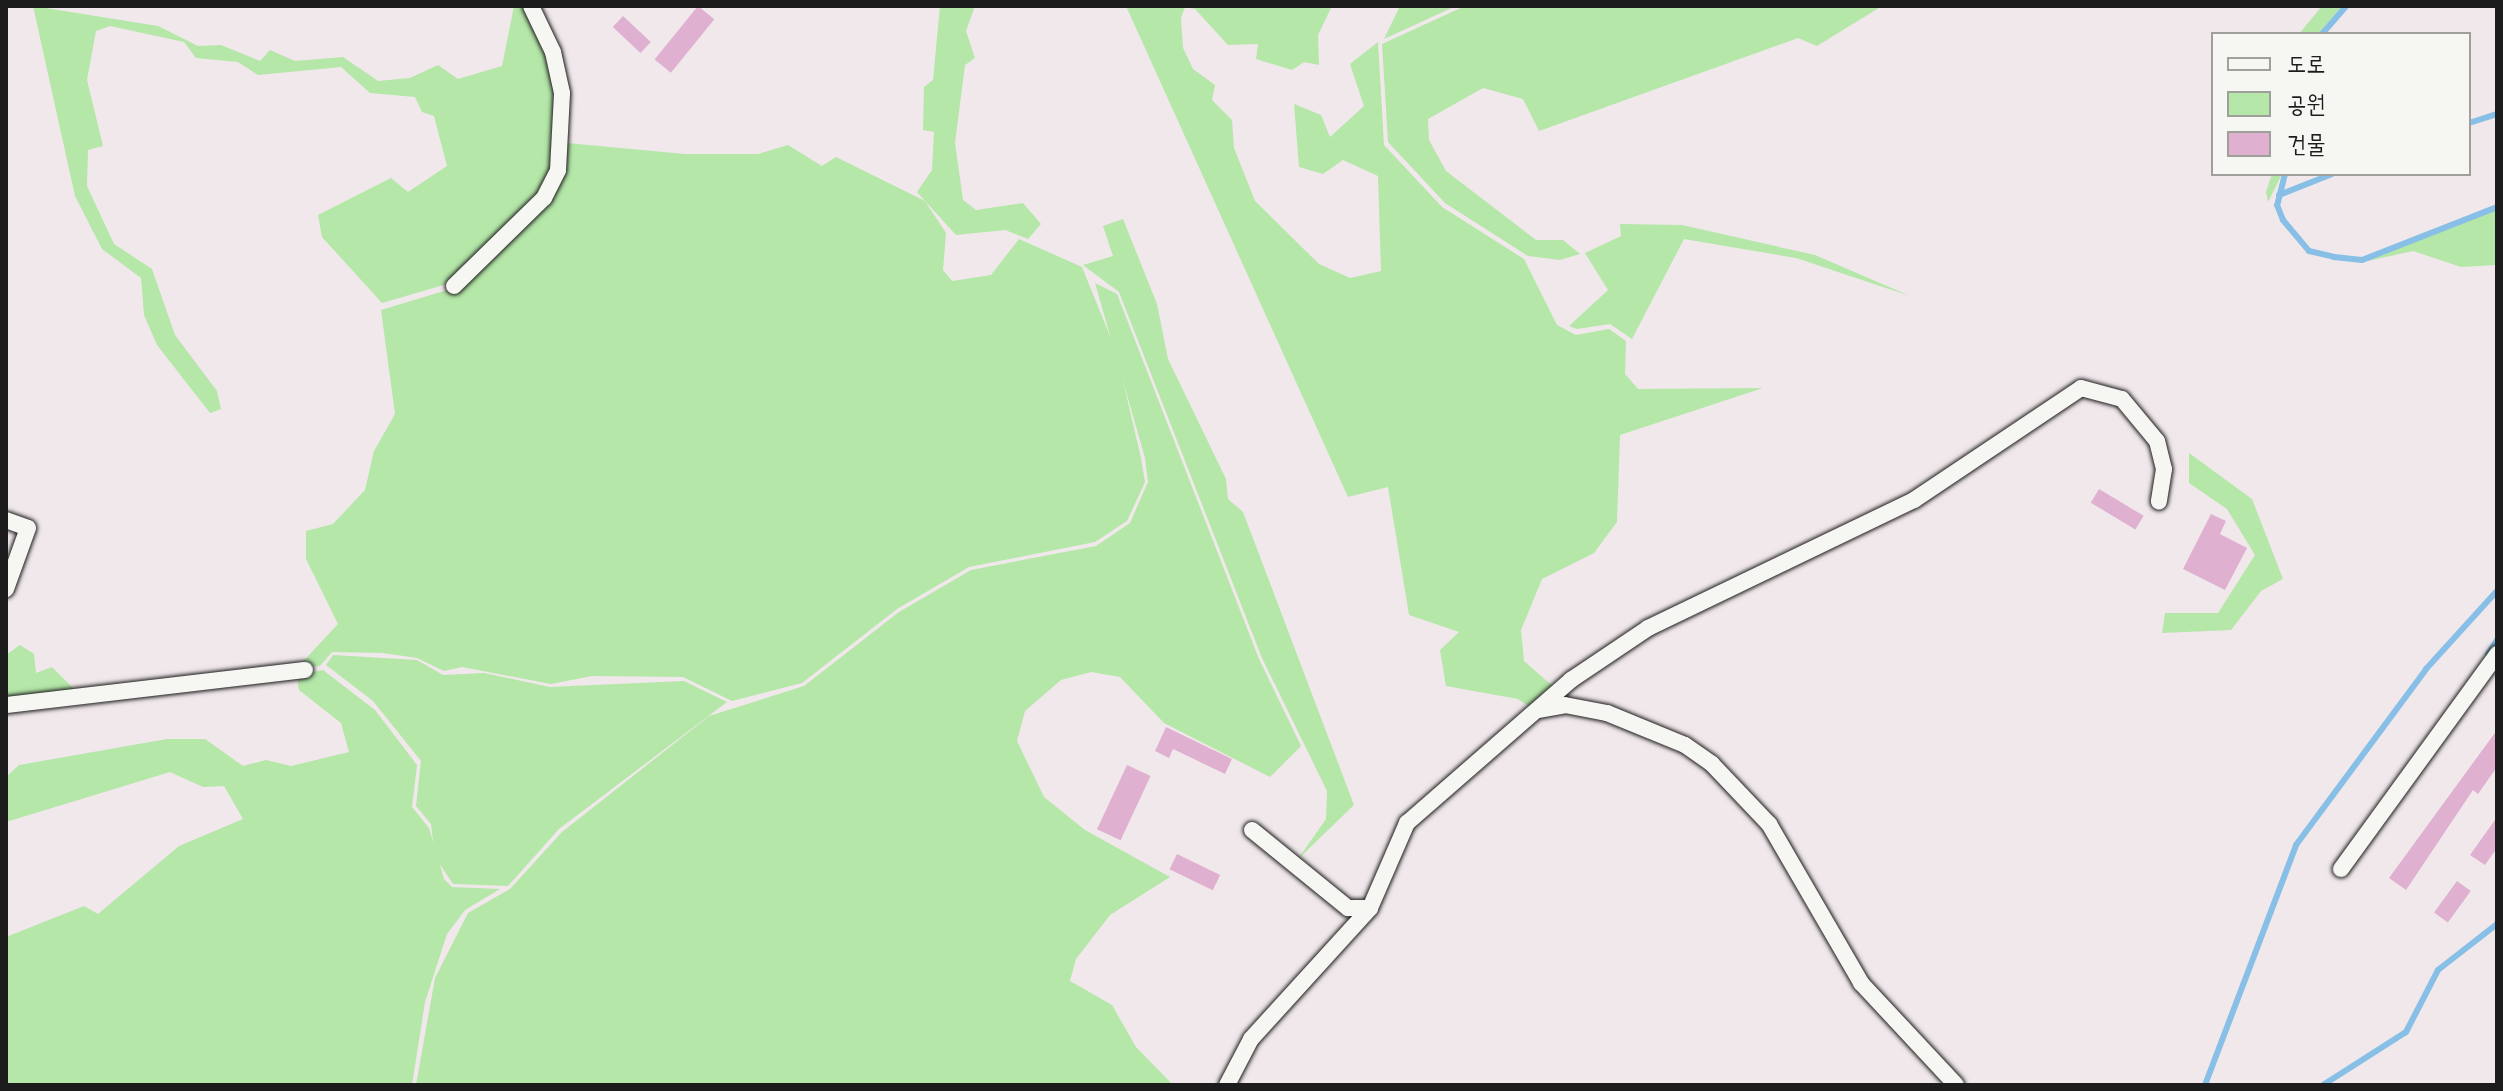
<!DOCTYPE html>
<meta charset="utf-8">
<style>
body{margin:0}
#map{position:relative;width:2503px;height:1091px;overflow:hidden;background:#f1e8eb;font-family:"Shantell Sans","Poor Story",sans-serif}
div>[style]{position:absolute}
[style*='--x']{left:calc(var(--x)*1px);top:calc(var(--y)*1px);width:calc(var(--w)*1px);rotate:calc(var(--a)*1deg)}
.green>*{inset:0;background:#b4e7a8}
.stream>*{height:6px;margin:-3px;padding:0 3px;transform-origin:3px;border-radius:3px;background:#88bfe6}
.building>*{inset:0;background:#dfb0d0;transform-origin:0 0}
.roads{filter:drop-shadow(0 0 2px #1c1c1c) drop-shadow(0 0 2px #1c1c1c)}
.minor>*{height:16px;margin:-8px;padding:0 8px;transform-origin:8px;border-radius:8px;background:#f6f6f2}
span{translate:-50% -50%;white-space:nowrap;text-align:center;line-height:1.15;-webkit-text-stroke:8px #f6f6f2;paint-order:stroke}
.frame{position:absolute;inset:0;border:8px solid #1c1c1c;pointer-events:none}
.legend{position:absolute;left:2211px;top:32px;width:260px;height:144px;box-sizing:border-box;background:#f6f6f2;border:2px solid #9f9f9c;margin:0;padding:10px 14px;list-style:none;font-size:24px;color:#1c1c1c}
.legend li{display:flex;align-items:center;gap:16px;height:40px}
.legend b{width:40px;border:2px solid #9f9f9c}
</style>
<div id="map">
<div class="green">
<div style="clip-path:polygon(33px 6px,158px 26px,198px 46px,221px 45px,260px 61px,270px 50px,295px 61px,343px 57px,378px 81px,410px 78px,438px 65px,458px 79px,502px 66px,514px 6px,525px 6px,549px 55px,559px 140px,543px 192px,447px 284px,382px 303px,322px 237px,318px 215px,391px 178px,408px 192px,447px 166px,434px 116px,422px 112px,415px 97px,370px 93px,341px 67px,258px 75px,238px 62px,196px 58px,184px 42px,110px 26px,96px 31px,87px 80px,103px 146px,88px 150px,87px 186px,114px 244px,152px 269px,175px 335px,217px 391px,221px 409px,210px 413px,157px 345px,144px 315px,141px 278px,102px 249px,75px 196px)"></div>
<div style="clip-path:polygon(940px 6px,975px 6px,966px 31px,975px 58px,965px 65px,955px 143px,963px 200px,976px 210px,1023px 203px,1041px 224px,1028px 239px,1005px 230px,956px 235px,917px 192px,932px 170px,934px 132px,923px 130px,924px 87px,933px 80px)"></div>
<div style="clip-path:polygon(1126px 6px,1332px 6px,1318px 35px,1319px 65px,1304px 62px,1292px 70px,1256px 59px,1258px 44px,1228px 45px,1195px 9px,1185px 7px,1181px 18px,1183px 48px,1193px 69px,1215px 85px,1212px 100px,1232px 120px,1234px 148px,1255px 201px,1319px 264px,1350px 278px,1381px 271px,1378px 176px,1343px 160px,1323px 174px,1299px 167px,1294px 104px,1321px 115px,1330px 137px,1364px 106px,1350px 64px,1378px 42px,1384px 145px,1442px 207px,1524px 259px,1557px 325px,1576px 335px,1609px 329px,1626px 341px,1625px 374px,1638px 389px,1763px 388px,1620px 435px,1617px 522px,1594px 553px,1542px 579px,1521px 630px,1524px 661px,1556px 689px,1533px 709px,1518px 699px,1446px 686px,1440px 650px,1459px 632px,1409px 615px,1388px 487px,1348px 497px)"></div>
<div style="clip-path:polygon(1400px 6px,1456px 6px,1384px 39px)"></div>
<div style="clip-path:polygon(1465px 6px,1882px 6px,1817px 46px,1798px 38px,1539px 131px,1523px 99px,1483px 88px,1428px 119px,1429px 140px,1446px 171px,1536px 240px,1563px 240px,1580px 254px,1560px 260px,1528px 256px,1445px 203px,1388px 142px,1382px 44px)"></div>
<div style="clip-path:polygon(2322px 6px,2342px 6px,2318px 34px,2299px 34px)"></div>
<div style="clip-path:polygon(567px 143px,685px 154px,758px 154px,788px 145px,822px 166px,836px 157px,925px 201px,946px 233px,943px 270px,952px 281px,991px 275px,1019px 239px,1082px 267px,1116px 351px,1141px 458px,1145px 482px,1127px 521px,1095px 542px,969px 567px,897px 609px,802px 683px,732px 701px,683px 677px,592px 676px,551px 684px,462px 667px,444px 671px,417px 658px,383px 653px,332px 652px,320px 666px,296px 669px,338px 624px,306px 559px,306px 531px,333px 524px,365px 490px,374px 451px,395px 414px,381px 310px,454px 288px,548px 198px)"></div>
<div style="clip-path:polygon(2272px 174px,2282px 174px,2268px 202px,2266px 192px)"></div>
<div style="clip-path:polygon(2497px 210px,2497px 265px,2461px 267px,2413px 251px,2363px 262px)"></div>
<div style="clip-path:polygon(1123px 219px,1157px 304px,1168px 359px,1226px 479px,1228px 499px,1243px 512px,1354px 805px,1298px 859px,1326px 819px,1327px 791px,1262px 658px,1119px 292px,1083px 265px,1113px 256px,1103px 226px)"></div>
<div style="clip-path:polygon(1620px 224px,1682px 225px,1815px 255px,1910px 296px,1796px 258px,1684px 239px,1632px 339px,1610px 324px,1577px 329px,1569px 326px,1608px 290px,1585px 253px,1621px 236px)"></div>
<div style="clip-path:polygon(1095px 283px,1117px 294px,1259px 659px,1301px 746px,1270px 777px,1164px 723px,1120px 677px,1091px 672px,1061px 680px,1025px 711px,1017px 741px,1044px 797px,1085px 830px,1170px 877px,1110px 915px,1076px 959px,1070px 981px,1112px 1005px,1136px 1047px,1173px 1085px,416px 1085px,435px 978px,468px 913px,510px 889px,562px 832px,709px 716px,804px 686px,899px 612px,971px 570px,1096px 546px,1130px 523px,1148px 482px,1145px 458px)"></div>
<div style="clip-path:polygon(2189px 453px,2252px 499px,2283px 579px,2261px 591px,2231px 630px,2162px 633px,2165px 613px,2218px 613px,2255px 555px,2227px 509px,2189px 483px)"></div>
<div style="clip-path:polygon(20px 645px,34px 654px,36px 673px,52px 667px,76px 691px,6px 702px,6px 655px)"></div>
<div style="clip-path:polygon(333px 655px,417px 660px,443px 675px,484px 673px,550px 687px,684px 681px,727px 702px,559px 829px,508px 886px,453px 884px,435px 857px,431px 824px,416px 806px,421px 761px,373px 701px,326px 665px)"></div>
<div style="clip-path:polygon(323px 670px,375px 710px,417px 765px,412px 807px,429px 828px,444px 879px,452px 887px,500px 889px,465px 910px,447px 934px,425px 1002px,412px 1085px,6px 1085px,6px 937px,84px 906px,98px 914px,179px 846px,243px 819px,224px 786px,203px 787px,170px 772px,6px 822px,6px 777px,19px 765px,167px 739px,205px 739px,243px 766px,266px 760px,291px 766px,349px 752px,341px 723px,299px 690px,297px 675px)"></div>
</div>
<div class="stream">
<div style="--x:2322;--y:34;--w:37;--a:-49"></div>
<div style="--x:2469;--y:123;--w:29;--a:-18"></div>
<div style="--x:2285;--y:174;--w:32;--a:104"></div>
<div style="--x:2277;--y:205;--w:16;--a:68"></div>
<div style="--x:2283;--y:220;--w:40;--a:50"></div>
<div style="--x:2309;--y:251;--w:26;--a:13"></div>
<div style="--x:2334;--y:257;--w:28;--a:6"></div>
<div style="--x:2362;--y:260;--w:145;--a:-21.4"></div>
<div style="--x:2279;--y:195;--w:57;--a:-21.6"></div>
<div style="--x:2488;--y:654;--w:17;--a:-57"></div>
<div style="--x:2205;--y:1085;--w:257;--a:-69.2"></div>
<div style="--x:2296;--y:845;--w:219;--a:-53.5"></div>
<div style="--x:2426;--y:669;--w:105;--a:-47.7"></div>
<div style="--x:2323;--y:1085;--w:98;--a:-32.6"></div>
<div style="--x:2406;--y:1032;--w:70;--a:-62.7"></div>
<div style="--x:2438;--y:970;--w:75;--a:-37.9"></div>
</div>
<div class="building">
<div style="left:698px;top:6px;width:21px;height:69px;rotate:39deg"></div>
<div style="left:623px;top:16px;width:38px;height:15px;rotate:43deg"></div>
<div style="left:2099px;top:489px;width:52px;height:16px;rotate:31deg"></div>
<div style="clip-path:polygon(2211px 514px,2226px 521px,2220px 534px,2247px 548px,2225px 590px,2183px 569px)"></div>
<div style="clip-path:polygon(1166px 727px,1232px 759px,1225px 774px,1173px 749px,1169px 758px,1155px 751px)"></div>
<div style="clip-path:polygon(2497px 730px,2497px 767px,2478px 794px,2473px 790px,2406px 890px,2389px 878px)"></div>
<div style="left:1127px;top:765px;width:26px;height:71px;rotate:25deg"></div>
<div style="clip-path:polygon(2497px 817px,2497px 848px,2485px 865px,2470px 855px)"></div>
<div style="left:1177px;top:854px;width:48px;height:17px;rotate:26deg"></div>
<div style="left:2457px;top:881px;width:17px;height:39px;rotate:36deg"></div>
</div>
<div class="roads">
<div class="minor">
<div style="--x:454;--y:286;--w:126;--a:-44.4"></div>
<div style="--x:544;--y:198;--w:31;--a:-63"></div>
<div style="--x:558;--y:170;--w:77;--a:-87"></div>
<div style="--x:562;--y:93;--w:42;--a:-102.4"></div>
<div style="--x:553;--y:52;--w:51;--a:-115.6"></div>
<div style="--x:6;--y:520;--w:23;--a:20"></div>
<div style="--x:28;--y:528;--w:65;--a:109.8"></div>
<div style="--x:6;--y:705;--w:301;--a:-6.7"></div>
<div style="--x:1538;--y:710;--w:27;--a:-10"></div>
<div style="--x:1565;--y:705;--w:43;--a:10.8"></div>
<div style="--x:1607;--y:713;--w:84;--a:22.3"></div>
<div style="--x:1685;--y:745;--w:33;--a:35"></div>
<div style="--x:1712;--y:764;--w:83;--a:46.5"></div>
<div style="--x:1769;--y:824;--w:184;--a:59.9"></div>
<div style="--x:1861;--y:983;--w:139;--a:47"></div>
<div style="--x:1252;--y:830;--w:124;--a:39.1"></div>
<div style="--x:1348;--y:908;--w:22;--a:0"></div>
<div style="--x:2341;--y:869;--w:266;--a:-54"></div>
<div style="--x:1227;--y:1085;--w:52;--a:-62.4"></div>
<div style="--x:1251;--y:1039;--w:177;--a:-47.7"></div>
<div style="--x:1370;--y:908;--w:93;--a:-66.5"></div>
<div style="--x:1407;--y:823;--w:218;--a:-41.1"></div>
<div style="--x:1571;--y:680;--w:93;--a:-34"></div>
<div style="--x:1648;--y:628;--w:295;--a:-25.7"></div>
<div style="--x:1914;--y:500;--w:201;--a:-33.8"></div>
<div style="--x:2081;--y:388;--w:42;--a:15"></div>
<div style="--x:2122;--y:399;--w:55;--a:50.2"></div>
<div style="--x:2157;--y:441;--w:29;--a:76"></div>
<div style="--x:2164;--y:469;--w:33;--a:99"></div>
</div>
</div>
<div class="frame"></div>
<ul class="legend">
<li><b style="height:10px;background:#f6f6f2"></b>도로</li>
<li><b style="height:22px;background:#b4e7a8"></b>공원</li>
<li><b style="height:22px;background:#dfb0d0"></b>건물</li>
</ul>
</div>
